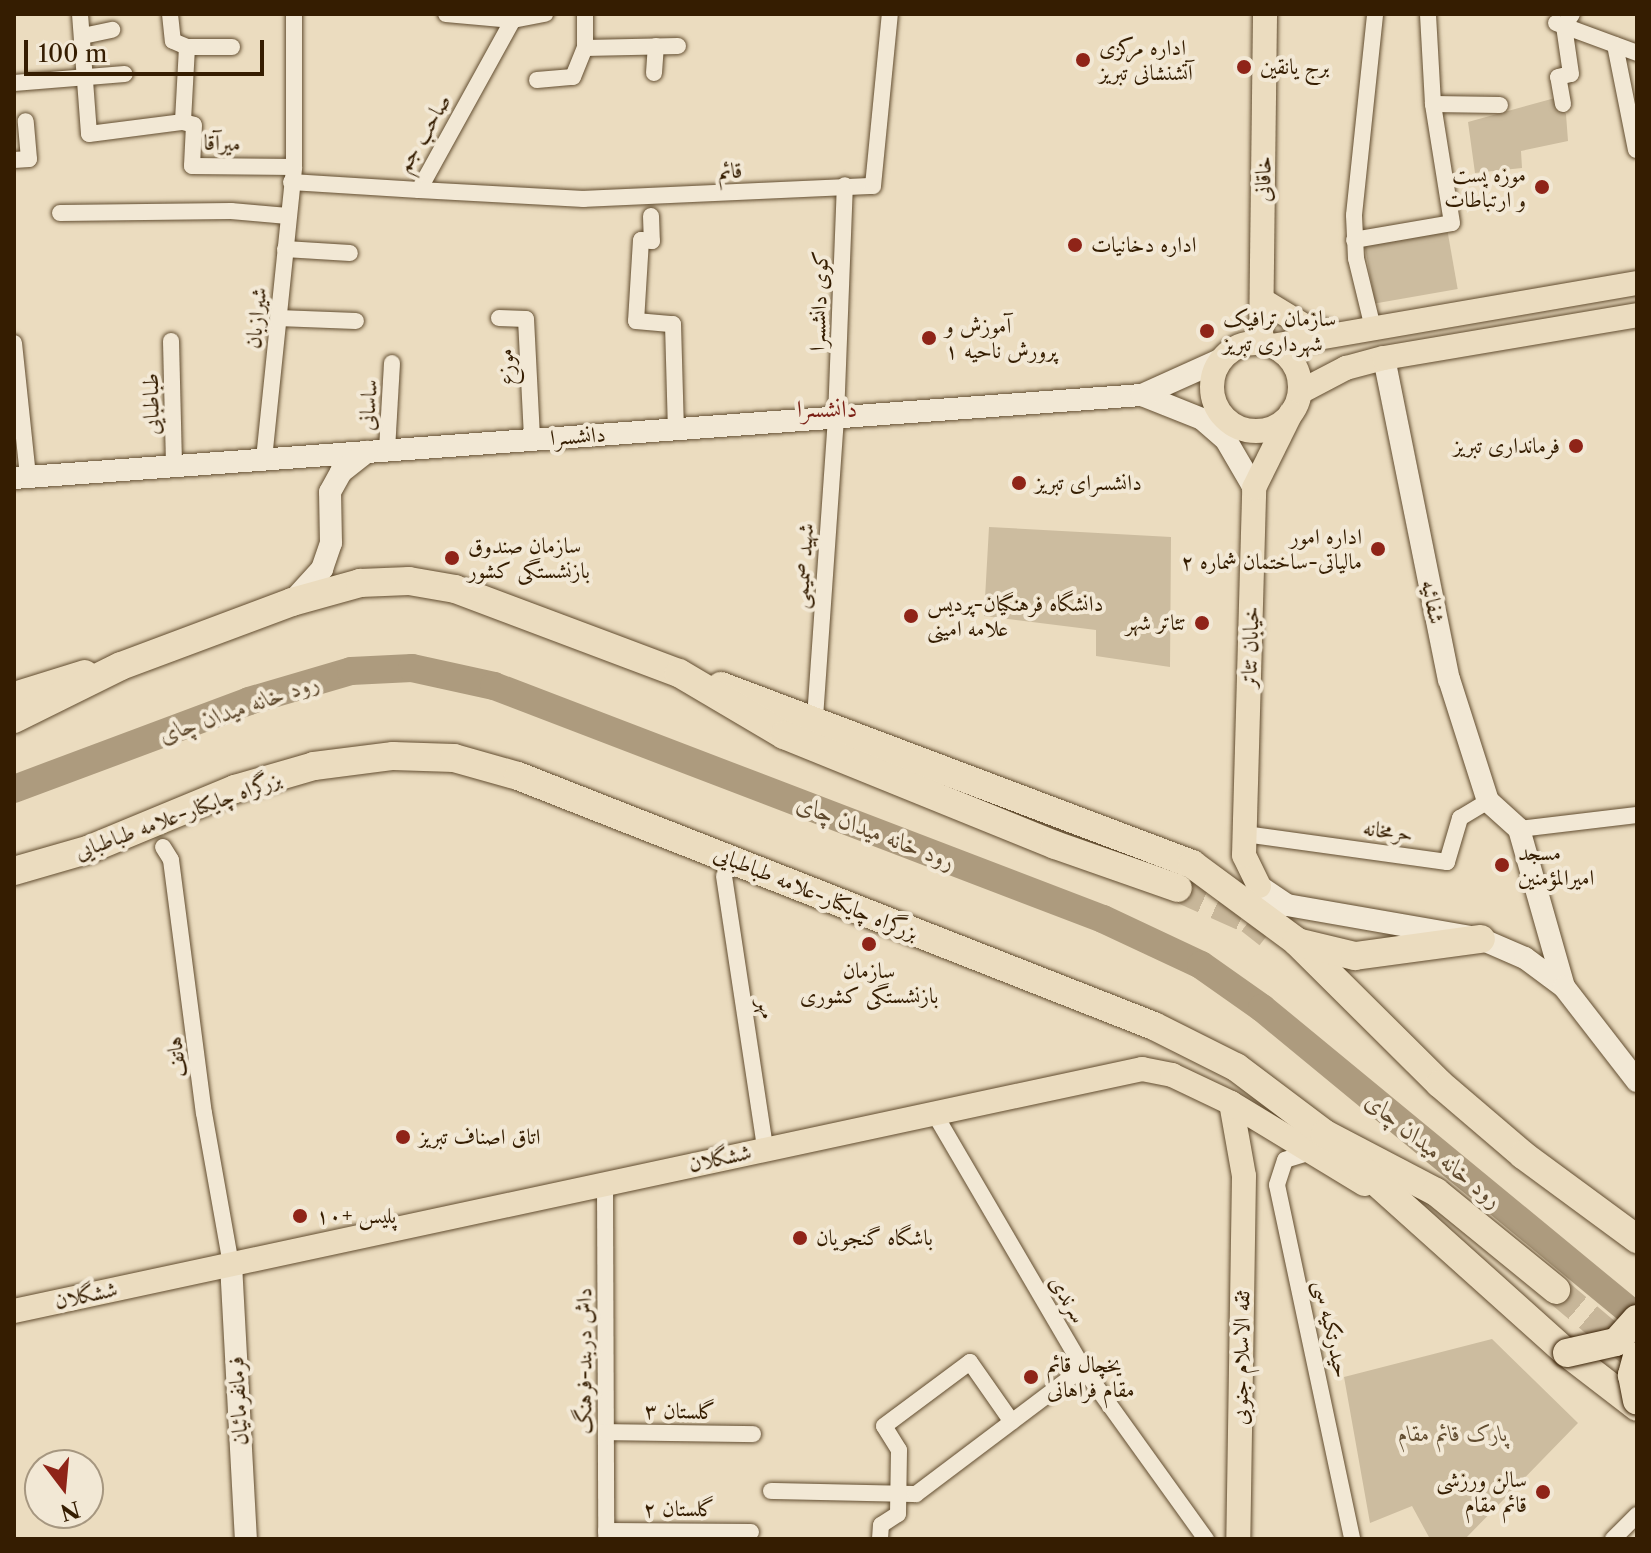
<!DOCTYPE html>
<meta charset="utf-8">
<style>
body{margin:0}
#map{position:relative;width:1651px;height:1553px;overflow:hidden;background:#ebdcbf;font-family:"Libre Caslon Text",Amiri,serif}
div>[style]{position:absolute}
[style*='--x']{left:calc(var(--x)*1px);top:calc(var(--y)*1px);width:calc(var(--w)*1px);rotate:calc(var(--a)*1deg)}
.green>*{inset:0;background:#ccbc9f;transform-origin:0 0}
.river>*{height:28px;margin:-14px;padding:0 14px;transform-origin:14px;border-radius:14px;background:#ad9b7e}
.highway-tunnel>*{height:28px;margin-top:-14px;transform-origin:0;background:repeating-linear-gradient(90deg,#c7b699 0 28px,transparent 0 42px)}
.roads{filter:drop-shadow(0 0 2px #624d30) drop-shadow(0 0 2px #624d30)}
.street>*{height:16px;margin:-8px;padding:0 8px;transform-origin:8px;border-radius:8px;background:#f2e8d5}
.secondary>*{height:22px;margin:-11px;padding:0 11px;transform-origin:11px;border-radius:11px;background:#f2e8d5}
.primary>*{height:24px;margin:-12px;padding:0 12px;transform-origin:12px;border-radius:12px;background:#ebdcbf}
.primary>.ring{margin:-12px;padding:0;box-sizing:content-box;background:none;border:24px solid #ebdcbf;border-radius:50%}
.highway>*{height:28px;margin:-14px;padding:0 14px;transform-origin:14px;border-radius:14px;background:#ebdcbf}
.bridges{filter:drop-shadow(0 0 2px #351d01) drop-shadow(0 0 2px #351d01)}
.highway-bridge>*{height:28px;margin:-14px;padding:0 14px;transform-origin:14px;border-radius:14px;background:#ebdcbf}
.dots>*{width:22px;height:22px;translate:-50% -50%;box-sizing:border-box;border:4px solid #f2e8d5;border-radius:50%}
span{translate:-50% -50%;white-space:nowrap;text-align:center;line-height:1.15;-webkit-text-stroke:8px #f2e8d5;paint-order:stroke}
.poi-label{font-size:22px;color:#351d01}
.left{translate:0 -50%;text-align:left}
.right{translate:-100% -50%;text-align:right}
.street-label{font-size:22px;color:#351d01}
.park-label{font-size:22px;color:#624d30;font-style:italic}
.neighbourhood-label{font-size:24px;color:#7a1f14}
.water-label{font-size:24px;color:#5f492d;font-style:italic}
.frame{position:absolute;inset:0;border:16px solid #351d01;pointer-events:none}
.north{position:absolute;left:24px;top:1449px;width:80px;height:80px;box-sizing:border-box;background:#f2e8d5;border:2px solid #a69780;border-radius:50%;rotate:164deg;font-size:22px;font-weight:700;line-height:32px;text-align:center;color:#351d01}
.north::after{content:'';display:block;margin:auto;width:28px;height:36px;background:#8f2418;clip-path:polygon(50% 0,100% 100%,50% 72%,0 100%)}
.scale{position:absolute;left:24px;top:40px;width:240px;height:36px;box-sizing:border-box;border:4px solid #351d01;border-top:0;padding-left:10px;font-size:24px;line-height:28px;white-space:nowrap;color:#351d01;-webkit-text-stroke:6px #f2e8d5;paint-order:stroke}
</style>
<div id="map">
<div class="green">
<div style="clip-path:polygon(1555px 98px,1566px 114px,1568px 141px,1521px 151px,1522px 168px,1475px 173px,1468px 122px)"></div>
<div style="left:1445px;top:217px;width:73px;height:84px;rotate:80deg"></div>
<div style="clip-path:polygon(989px 527px,1171px 537px,1170px 667px,1096px 656px,1096px 630px,984px 616px)"></div>
<div style="clip-path:polygon(1492px 1339px,1578px 1423px,1465px 1539px,1430px 1539px,1412px 1506px,1370px 1523px,1344px 1377px)"></div>
</div>
<div class="river">
<div style="--x:14;--y:789;--w:251;--a:-20.5"></div>
<div style="--x:249;--y:701;--w:106;--a:-16.4"></div>
<div style="--x:351;--y:671;--w:61;--a:-2.8"></div>
<div style="--x:412;--y:668;--w:84;--a:12.4"></div>
<div style="--x:494;--y:686;--w:652;--a:20.94"></div>
<div style="--x:1103;--y:919;--w:108;--a:25.1"></div>
<div style="--x:1201;--y:965;--w:75;--a:35.2"></div>
<div style="--x:1262;--y:1008;--w:486;--a:39.5"></div>
</div>
<div class="highway-tunnel">
<div style="--x:1178;--y:888;--w:79;--a:24"></div>
<div style="--x:1250;--y:920;--w:23;--a:38"></div>
<div style="--x:1556;--y:1290;--w:99;--a:40.1"></div>
</div>
<div class="roads">
<div class="street">
<div style="--x:80;--y:14;--w:120;--a:85.7"></div>
<div style="--x:89;--y:134;--w:95;--a:-7.3"></div>
<div style="--x:170;--y:14;--w:27;--a:84"></div>
<div style="--x:173;--y:41;--w:15;--a:23"></div>
<div style="--x:187;--y:47;--w:75;--a:93.1"></div>
<div style="--x:183;--y:122;--w:11;--a:15"></div>
<div style="--x:194;--y:125;--w:41;--a:92.8"></div>
<div style="--x:192;--y:166;--w:102;--a:0.6"></div>
<div style="--x:446;--y:14;--w:67;--a:5.1"></div>
<div style="--x:1556;--y:23;--w:86;--a:20.3"></div>
<div style="--x:83;--y:36;--w:30;--a:-12"></div>
<div style="--x:1615;--y:45;--w:107;--a:78.7"></div>
<div style="--x:187;--y:47;--w:45;--a:0"></div>
<div style="--x:585;--y:48;--w:93;--a:-1.2"></div>
<div style="--x:654;--y:73;--w:27;--a:-86"></div>
<div style="--x:537;--y:80;--w:36;--a:-5"></div>
<div style="--x:573;--y:77;--w:31;--a:-68"></div>
<div style="--x:585;--y:48;--w:34;--a:-90"></div>
<div style="--x:14;--y:83;--w:111;--a:-4.6"></div>
<div style="--x:1433;--y:104;--w:67;--a:0.9"></div>
<div style="--x:1563;--y:104;--w:27;--a:-100"></div>
<div style="--x:1558;--y:77;--w:13;--a:-13"></div>
<div style="--x:1571;--y:74;--w:49;--a:-98.3"></div>
<div style="--x:1564;--y:26;--w:14;--a:-56"></div>
<div style="--x:14;--y:160;--w:15;--a:-4"></div>
<div style="--x:29;--y:159;--w:38;--a:-95"></div>
<div style="--x:291;--y:182;--w:128;--a:3.6"></div>
<div style="--x:419;--y:190;--w:194;--a:-61.1"></div>
<div style="--x:513;--y:20;--w:33;--a:-11"></div>
<div style="--x:419;--y:190;--w:165;--a:3.1"></div>
<div style="--x:584;--y:199;--w:289;--a:-2.6"></div>
<div style="--x:873;--y:186;--w:173;--a:-84.4"></div>
<div style="--x:60;--y:213;--w:171;--a:-0.7"></div>
<div style="--x:231;--y:211;--w:57;--a:5"></div>
<div style="--x:651;--y:216;--w:25;--a:88"></div>
<div style="--x:652;--y:241;--w:11;--a:-175"></div>
<div style="--x:641;--y:240;--w:81;--a:93.5"></div>
<div style="--x:636;--y:321;--w:37;--a:5"></div>
<div style="--x:673;--y:324;--w:105;--a:88.4"></div>
<div style="--x:1354;--y:240;--w:99;--a:-9.8"></div>
<div style="--x:1452;--y:223;--w:121;--a:-99.1"></div>
<div style="--x:1433;--y:104;--w:90;--a:-93.2"></div>
<div style="--x:285;--y:249;--w:65;--a:3.5"></div>
<div style="--x:278;--y:318;--w:78;--a:2.2"></div>
<div style="--x:499;--y:318;--w:27;--a:2"></div>
<div style="--x:526;--y:319;--w:120;--a:87.1"></div>
<div style="--x:1373;--y:328;--w:72;--a:-103.7"></div>
<div style="--x:1356;--y:258;--w:43;--a:-92.7"></div>
<div style="--x:1354;--y:215;--w:202;--a:-84"></div>
<div style="--x:171;--y:341;--w:125;--a:88.6"></div>
<div style="--x:14;--y:343;--w:135;--a:84"></div>
<div style="--x:387;--y:450;--w:87;--a:-86.7"></div>
<div style="--x:264;--y:459;--w:294;--a:-84.1"></div>
<div style="--x:294;--y:167;--w:153;--a:-90"></div>
<div style="--x:815;--y:718;--w:302;--a:-86"></div>
<div style="--x:836;--y:417;--w:232;--a:-87.8"></div>
<div style="--x:1519;--y:829;--w:119;--a:-6.8"></div>
<div style="--x:1245;--y:834;--w:204;--a:7.9"></div>
<div style="--x:1447;--y:862;--w:46;--a:-73.5"></div>
<div style="--x:1460;--y:818;--w:33;--a:-31"></div>
<div style="--x:163;--y:847;--w:15;--a:58"></div>
<div style="--x:171;--y:860;--w:255;--a:82.6"></div>
<div style="--x:204;--y:1113;--w:153;--a:79.9"></div>
<div style="--x:724;--y:876;--w:275;--a:81.4"></div>
<div style="--x:933;--y:1111;--w:298;--a:59.7"></div>
<div style="--x:1083;--y:1368;--w:211;--a:54.3"></div>
<div style="--x:1314;--y:1151;--w:30;--a:163"></div>
<div style="--x:1285;--y:1160;--w:26;--a:108"></div>
<div style="--x:1277;--y:1185;--w:362;--a:78"></div>
<div style="--x:605;--y:1182;--w:357;--a:89.8"></div>
<div style="--x:606;--y:1432;--w:147;--a:0.8"></div>
<div style="--x:771;--y:1491;--w:145;--a:1.2"></div>
<div style="--x:916;--y:1494;--w:209;--a:-37"></div>
<div style="--x:606;--y:1531;--w:145;--a:0.4"></div>
<div style="--x:880;--y:1539;--w:14;--a:-86"></div>
<div style="--x:881;--y:1525;--w:20;--a:-33"></div>
<div style="--x:898;--y:1514;--w:64;--a:-89.1"></div>
<div style="--x:899;--y:1450;--w:28;--a:-122"></div>
<div style="--x:884;--y:1426;--w:107;--a:-36.7"></div>
<div style="--x:970;--y:1362;--w:73;--a:55"></div>
<div style="--x:1613;--y:1539;--w:34;--a:-45"></div>
</div>
<div class="secondary">
<div style="--x:1384;--y:358;--w:328;--a:78.6"></div>
<div style="--x:1449;--y:679;--w:128;--a:72.3"></div>
<div style="--x:1488;--y:801;--w:42;--a:42.1"></div>
<div style="--x:1519;--y:829;--w:164;--a:74.1"></div>
<div style="--x:1142;--y:395;--w:65;--a:21.8"></div>
<div style="--x:1202;--y:419;--w:32;--a:41"></div>
<div style="--x:1226;--y:440;--w:56;--a:59.7"></div>
<div style="--x:14;--y:478;--w:1131;--a:-4.21"></div>
<div style="--x:1142;--y:395;--w:85;--a:-24.2"></div>
<div style="--x:292;--y:602;--w:45;--a:-47.7"></div>
<div style="--x:322;--y:569;--w:28;--a:-71"></div>
<div style="--x:331;--y:543;--w:51;--a:-91.1"></div>
<div style="--x:330;--y:492;--w:23;--a:-61"></div>
<div style="--x:341;--y:472;--w:33;--a:-38"></div>
<div style="--x:1259;--y:886;--w:34;--a:34"></div>
<div style="--x:1287;--y:905;--w:197;--a:9.9"></div>
<div style="--x:1481;--y:939;--w:48;--a:23.4"></div>
<div style="--x:1525;--y:958;--w:49;--a:36.6"></div>
<div style="--x:1564;--y:987;--w:119;--a:52.2"></div>
<div style="--x:231;--y:1264;--w:275;--a:86.9"></div>
</div>
<div class="primary">
<div style="--x:1262;--y:300;--w:50;--a:31.2"></div>
<div style="--x:1305;--y:326;--w:25;--a:14"></div>
<div style="--x:1261;--y:343;--w:329;--a:-89.3"></div>
<div class="ring" style="left:1212px;top:343px;width:64px;height:64px"></div>
<div style="--x:1272;--y:346;--w:370;--a:-9.8"></div>
<div style="--x:1300;--y:392;--w:52;--a:-27.6"></div>
<div style="--x:1346;--y:368;--w:39;--a:-15"></div>
<div style="--x:1384;--y:358;--w:257;--a:-9.6"></div>
<div style="--x:1259;--y:886;--w:34;--a:-116"></div>
<div style="--x:1244;--y:855;--w:367;--a:-88.4"></div>
<div style="--x:1254;--y:488;--w:84;--a:-63.7"></div>
<div style="--x:1231;--y:1103;--w:74;--a:79.9"></div>
<div style="--x:1244;--y:1176;--w:363;--a:90.9"></div>
<div style="--x:14;--y:1311;--w:1154;--a:-12.11"></div>
<div style="--x:1142;--y:1069;--w:31;--a:11"></div>
<div style="--x:1172;--y:1075;--w:65;--a:25.4"></div>
<div style="--x:1231;--y:1103;--w:156;--a:31.3"></div>
</div>
<div class="highway">
<div style="--x:721;--y:686;--w:504;--a:20.7"></div>
<div style="--x:1192;--y:864;--w:129;--a:36.5"></div>
<div style="--x:1296;--y:941;--w:203;--a:44.8"></div>
<div style="--x:1440;--y:1084;--w:109;--a:40.5"></div>
<div style="--x:1523;--y:1155;--w:142;--a:36.4"></div>
<div style="--x:14;--y:696;--w:74;--a:-17.2"></div>
<div style="--x:14;--y:719;--w:119;--a:-26.4"></div>
<div style="--x:121;--y:666;--w:183;--a:-20.5"></div>
<div style="--x:292;--y:602;--w:71;--a:-15.6"></div>
<div style="--x:360;--y:583;--w:49;--a:-2.3"></div>
<div style="--x:409;--y:581;--w:47;--a:9.9"></div>
<div style="--x:455;--y:589;--w:239;--a:20.6"></div>
<div style="--x:679;--y:673;--w:122;--a:30.6"></div>
<div style="--x:784;--y:735;--w:292;--a:22.1"></div>
<div style="--x:1055;--y:845;--w:130;--a:19.3"></div>
<div style="--x:14;--y:871;--w:79;--a:-16.1"></div>
<div style="--x:90;--y:849;--w:157;--a:-22.5"></div>
<div style="--x:235;--y:789;--w:82;--a:-16.2"></div>
<div style="--x:314;--y:766;--w:80;--a:-7.2"></div>
<div style="--x:393;--y:756;--w:61;--a:1.9"></div>
<div style="--x:454;--y:758;--w:66;--a:15.7"></div>
<div style="--x:518;--y:776;--w:683;--a:21.46"></div>
<div style="--x:1154;--y:1026;--w:92;--a:26.6"></div>
<div style="--x:1236;--y:1067;--w:111;--a:37"></div>
<div style="--x:1325;--y:1134;--w:125;--a:27.6"></div>
<div style="--x:1436;--y:1192;--w:155;--a:39.2"></div>
<div style="--x:1297;--y:942;--w:60;--a:13.6"></div>
<div style="--x:1355;--y:956;--w:127;--a:-7.7"></div>
<div style="--x:1345;--y:1154;--w:298;--a:41.9"></div>
<div style="--x:1567;--y:1353;--w:88;--a:37.6"></div>
</div>
</div>
<div class="bridges">
<div class="highway-bridge">
<div style="--x:1567;--y:1353;--w:50;--a:-12.7"></div>
<div style="--x:1616;--y:1342;--w:31;--a:-48"></div>
<div style="--x:1637;--y:1356;--w:20;--a:105"></div>
<div style="--x:1632;--y:1375;--w:26;--a:79"></div>
</div>
</div>
<div class="dots">
<div style="left:1083px;top:60px;background:#8f2418"></div>
<div style="left:1244px;top:67px;background:#8f2418"></div>
<div style="left:1542px;top:187px;background:#8f2418"></div>
<div style="left:1075px;top:245px;background:#8f2418"></div>
<div style="left:1207px;top:331px;background:#8f2418"></div>
<div style="left:929px;top:338px;background:#8f2418"></div>
<div style="left:1576px;top:446px;background:#8f2418"></div>
<div style="left:1019px;top:483px;background:#8f2418"></div>
<div style="left:1378px;top:549px;background:#8f2418"></div>
<div style="left:452px;top:558px;background:#8f2418"></div>
<div style="left:911px;top:616px;background:#8f2418"></div>
<div style="left:1202px;top:623px;background:#8f2418"></div>
<div style="left:1502px;top:865px;background:#8f2418"></div>
<div style="left:869px;top:944px;background:#8f2418"></div>
<div style="left:403px;top:1137px;background:#8f2418"></div>
<div style="left:300px;top:1216px;background:#8f2418"></div>
<div style="left:800px;top:1238px;background:#8f2418"></div>
<div style="left:1031px;top:1377px;background:#8f2418"></div>
<div style="left:1543px;top:1492px;background:#8f2418"></div>
</div>
<div class="poi-label">
<span class="left" style="left:1099px;top:60px">اداره مرکزی<br>آتشنشانی تبریز</span>
<span class="left" style="left:1260px;top:67px">برج یانقین</span>
<span class="right" style="left:1526px;top:187px">موزه پست<br>و ارتباطات</span>
<span class="left" style="left:1091px;top:245px">اداره دخانیات</span>
<span class="left" style="left:1223px;top:331px">سازمان ترافیک<br>شهرداری تبریز</span>
<span class="left" style="left:945px;top:338px">آموزش و<br>پرورش ناحیه ۱</span>
<span class="right" style="left:1560px;top:446px">فرمانداری تبریز</span>
<span class="left" style="left:1035px;top:483px">دانشسرای تبریز</span>
<span class="right" style="left:1362px;top:549px">اداره امور<br>مالیاتی-ساختمان شماره ۲</span>
<span class="left" style="left:468px;top:558px">سازمان صندوق<br>بازنشستگی کشور</span>
<span class="left" style="left:927px;top:616px">دانشگاه فرهنگیان-پردیس<br>علامه امینی</span>
<span class="right" style="left:1186px;top:623px">تئاتر شهر</span>
<span class="left" style="left:1518px;top:865px">مسجد<br>امیرالمؤمنین</span>
<span style="left:869px;top:983px">سازمان<br>بازنشستگی کشوری</span>
<span class="left" style="left:419px;top:1137px">اتاق اصناف تبریز</span>
<span class="left" style="left:316px;top:1216px">پلیس +۱۰</span>
<span class="left" style="left:816px;top:1238px">باشگاه گنجویان</span>
<span class="left" style="left:1047px;top:1377px">یخچال قائم<br>مقام فراهانی</span>
<span class="right" style="left:1527px;top:1492px">سالن ورزشی<br>قائم مقام</span>
</div>
<div class="street-label">
<span style="left:423px;top:133px;rotate:-59deg">صاحب جم</span>
<span style="left:222px;top:143px;rotate:2deg">میرآقا</span>
<span style="left:730px;top:171px;rotate:-5deg">قائم</span>
<span style="left:1263px;top:179px;rotate:-89deg">خاقانی</span>
<span style="left:819px;top:301px;rotate:-88deg">کوی دانشسرا</span>
<span style="left:256px;top:318px;rotate:-84deg">شیرازبان</span>
<span style="left:506px;top:367px;rotate:-93deg">موزع</span>
<span style="left:151px;top:404px;rotate:-91deg">طباطبایی</span>
<span style="left:368px;top:405px;rotate:-86deg">ساسانی</span>
<span style="left:578px;top:436px;rotate:-4deg">دانشسرا</span>
<span style="left:803px;top:566px;rotate:-86deg">شهید صمیمی</span>
<span style="left:1433px;top:602px;rotate:79deg">شفائیه</span>
<span style="left:1250px;top:647px;rotate:-88deg">خیابان تئاتر</span>
<span style="left:178px;top:815px;rotate:-20deg">بزرگراه چایکنار-علامه طباطبایی</span>
<span style="left:1388px;top:831px;rotate:8deg">حرمخانه</span>
<span style="left:816px;top:893px;rotate:22deg">بزرگراه چایکنار-علامه طباطبایی</span>
<span style="left:767px;top:1009px;rotate:82deg">مهر</span>
<span style="left:176px;top:1057px;rotate:-96deg">هاتف</span>
<span style="left:720px;top:1158px;rotate:-12deg">ششگلان</span>
<span style="left:86px;top:1295px;rotate:-12deg">ششگلان</span>
<span style="left:1068px;top:1299px;rotate:60deg">سرندی</span>
<span style="left:1332px;top:1329px;rotate:78deg">حیدرتکیه سی</span>
<span style="left:1241px;top:1358px;rotate:-89deg">ثقه الاسلام جنوبی</span>
<span style="left:584px;top:1361px;rotate:-90deg">داش دربند-فرهنگ</span>
<span style="left:238px;top:1401px;rotate:-93deg">فرمانفرمائیان</span>
<span style="left:680px;top:1411px;rotate:1deg">گلستان ۳</span>
<span style="left:679px;top:1509px">گلستان ۲</span>
</div>
<div class="park-label">
<span style="left:1453px;top:1434px">پارک قائم مقام</span>
</div>
<div class="neighbourhood-label">
<span style="left:827px;top:409px">دانشسرا</span>
</div>
<div class="water-label">
<span style="left:239px;top:708px;rotate:-19deg">رود خانه میدان چای</span>
<span style="left:876px;top:832px;rotate:21deg">رود خانه میدان چای</span>
<span style="left:1434px;top:1150px;rotate:39deg">رود خانه میدان چای</span>
</div>
<div class="frame"></div>
<div class="north">N</div>
<div class="scale">100 m</div>
</div>
